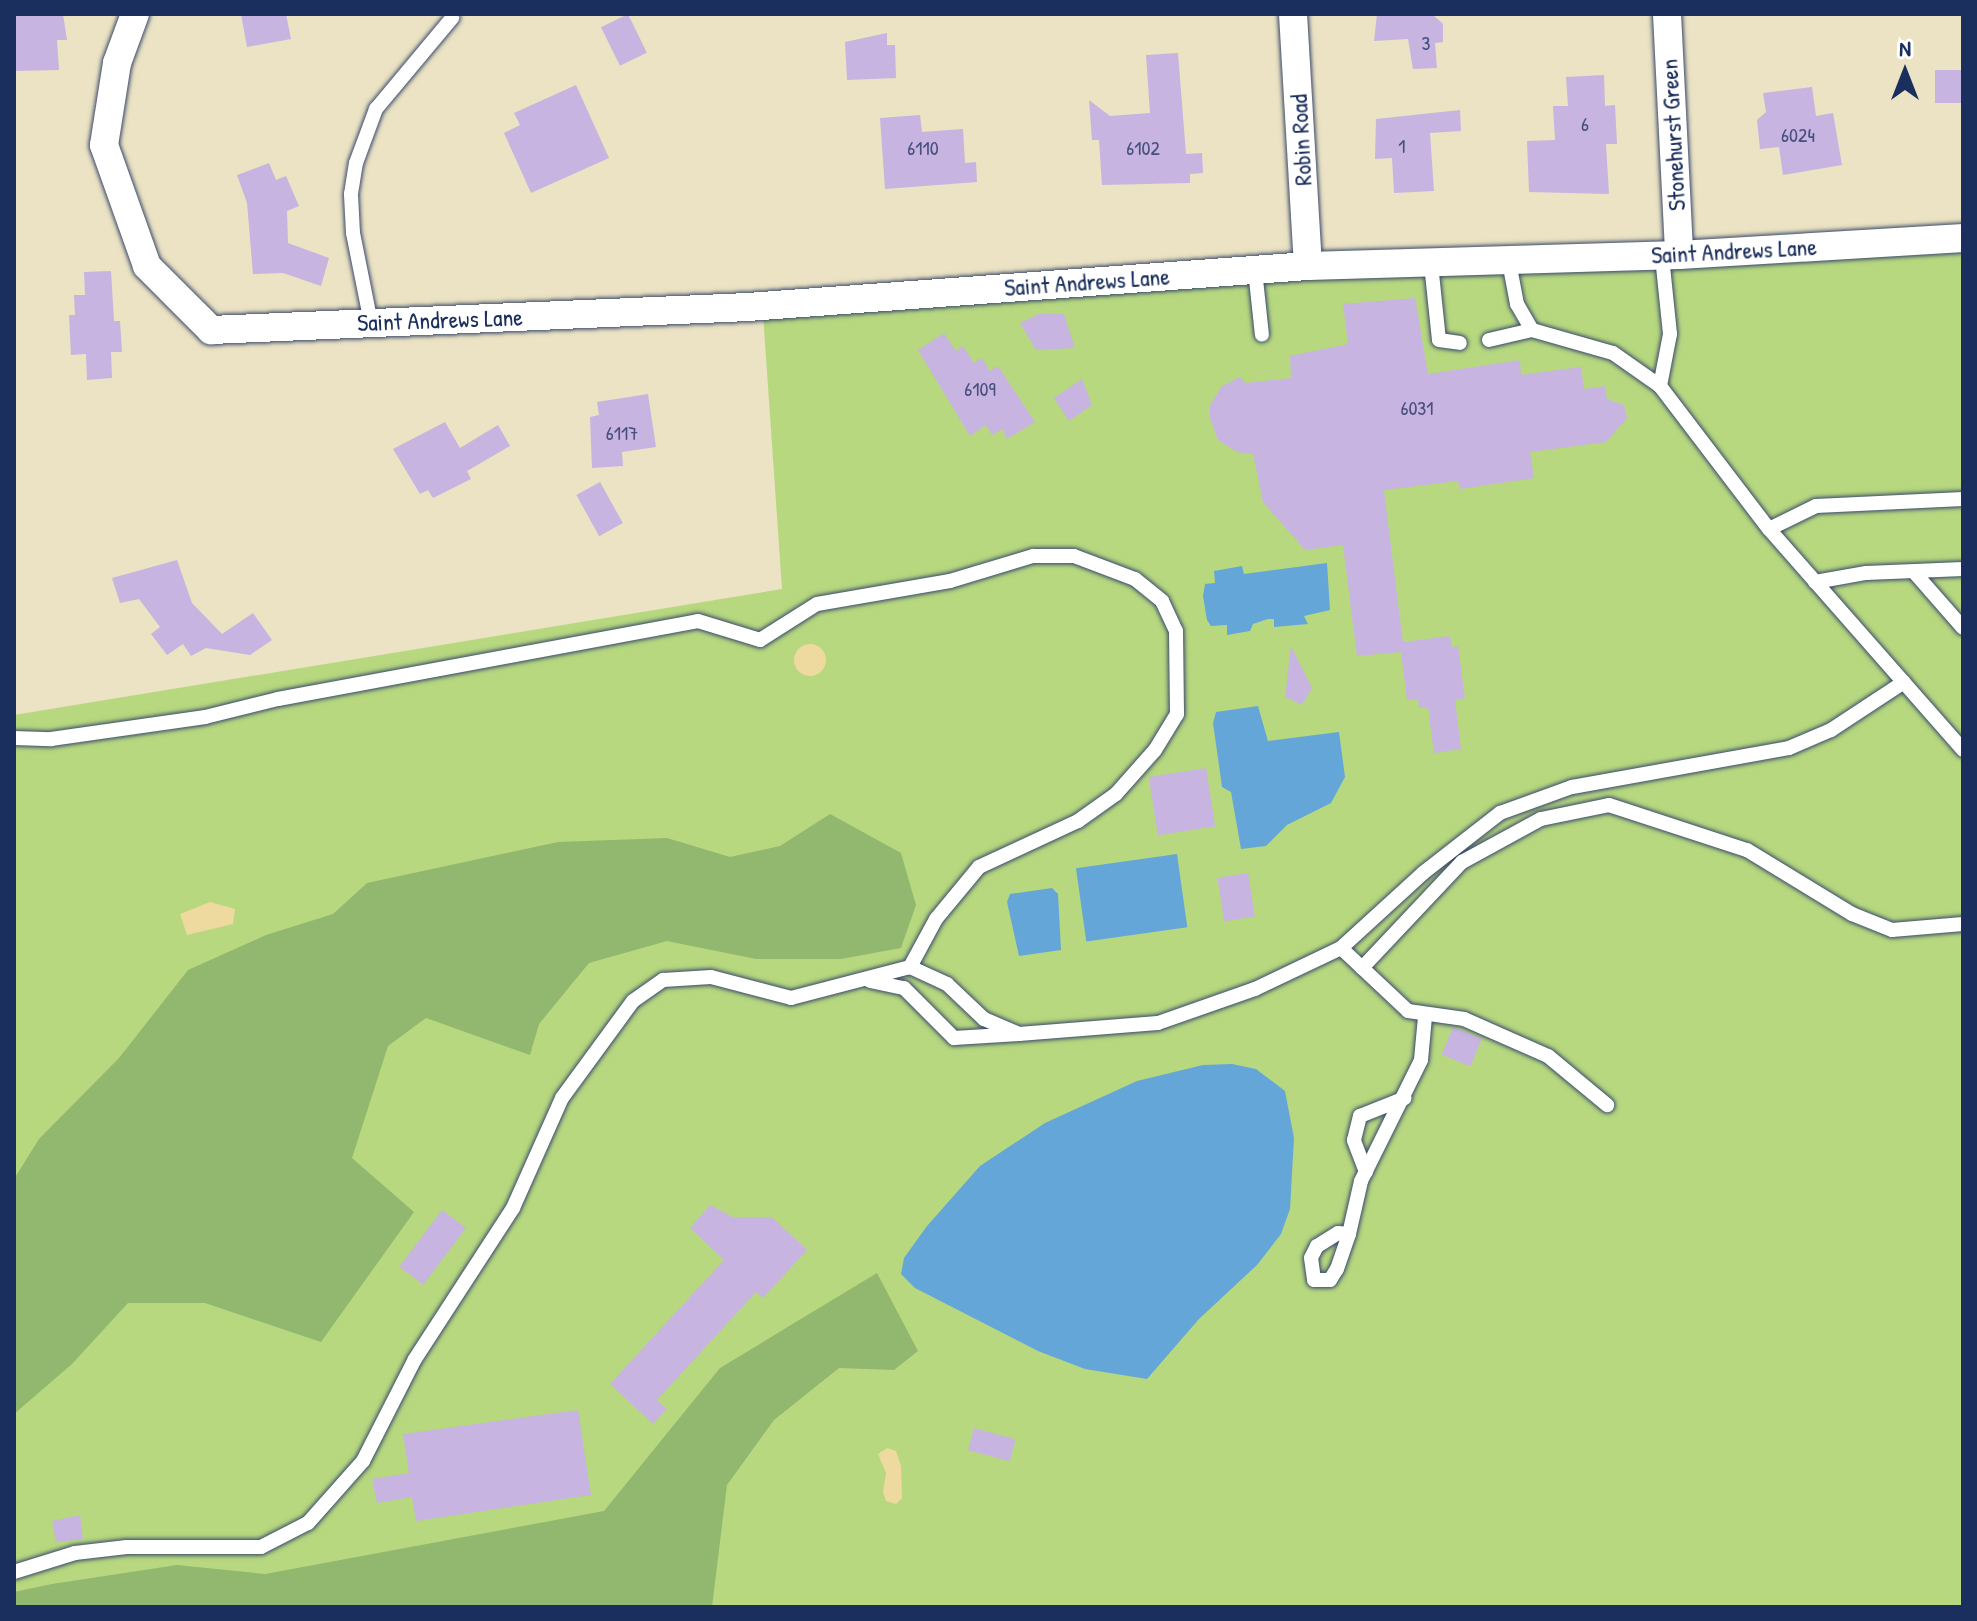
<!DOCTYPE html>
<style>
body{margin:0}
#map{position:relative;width:1977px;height:1621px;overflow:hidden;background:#ebe3c3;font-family:"Patrick Hand",sans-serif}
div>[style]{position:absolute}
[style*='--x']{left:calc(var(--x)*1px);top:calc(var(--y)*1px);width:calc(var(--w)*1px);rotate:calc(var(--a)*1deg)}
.green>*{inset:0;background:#b7d87f}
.forest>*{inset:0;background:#91b86e}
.sand>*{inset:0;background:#eeda9e}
.round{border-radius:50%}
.water>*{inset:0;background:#64a6d8;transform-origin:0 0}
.building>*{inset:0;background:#c7b4e0;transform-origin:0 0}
.roads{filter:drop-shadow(0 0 2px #3a4a6d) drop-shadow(0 0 2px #3a4a6d)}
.lane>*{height:14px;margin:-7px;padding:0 7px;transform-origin:7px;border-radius:7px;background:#fff}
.street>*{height:28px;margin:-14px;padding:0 14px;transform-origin:14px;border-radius:14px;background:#fff}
span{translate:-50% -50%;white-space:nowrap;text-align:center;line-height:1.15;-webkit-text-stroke:6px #fff;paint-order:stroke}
.number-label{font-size:20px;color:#46507e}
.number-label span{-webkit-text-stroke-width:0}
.street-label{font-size:24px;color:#1b2f5e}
.frame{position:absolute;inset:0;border:16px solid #1b2f5e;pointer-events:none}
.north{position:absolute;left:1865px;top:32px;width:80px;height:80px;-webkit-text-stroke:6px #fff;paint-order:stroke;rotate:0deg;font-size:22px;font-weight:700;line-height:32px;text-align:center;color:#1b2f5e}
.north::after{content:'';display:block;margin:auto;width:28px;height:36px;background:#1b2f5e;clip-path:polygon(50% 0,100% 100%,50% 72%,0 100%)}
</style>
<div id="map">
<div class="green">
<div style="clip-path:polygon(1963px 252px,1963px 1607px,14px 1607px,14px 715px,782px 589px,763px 314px,1306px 279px,1681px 269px)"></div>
</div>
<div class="forest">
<div style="clip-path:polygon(830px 814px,901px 853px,916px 905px,901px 948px,841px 959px,756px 959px,667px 941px,589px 963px,539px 1024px,530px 1055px,426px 1018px,388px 1046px,352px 1158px,414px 1212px,321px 1342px,205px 1303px,128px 1303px,72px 1364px,14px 1414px,14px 1179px,39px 1139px,119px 1058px,188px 970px,266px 935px,333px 914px,367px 883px,558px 842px,667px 838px,730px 857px,780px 846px)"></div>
<div style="clip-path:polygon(877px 1273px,918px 1351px,894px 1370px,839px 1368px,774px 1420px,727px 1485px,712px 1607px,14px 1607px,14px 1592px,52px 1584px,177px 1565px,265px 1574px,604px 1511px,720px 1368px)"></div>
</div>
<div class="sand">
<div class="round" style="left:794px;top:644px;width:32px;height:32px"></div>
<div style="clip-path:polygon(210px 902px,235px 909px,233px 924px,187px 935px,180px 914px)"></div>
<div style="clip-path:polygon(887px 1448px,896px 1451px,901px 1466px,902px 1498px,896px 1504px,886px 1501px,883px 1492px,886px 1473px,878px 1454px)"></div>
</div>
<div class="water">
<div style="clip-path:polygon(1327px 563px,1330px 610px,1304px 616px,1308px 624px,1274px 627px,1274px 619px,1268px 619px,1253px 624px,1250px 631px,1227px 635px,1227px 625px,1211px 626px,1207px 620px,1203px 596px,1205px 584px,1215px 583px,1214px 571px,1242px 566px,1244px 574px)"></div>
<div style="clip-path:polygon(1258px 706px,1268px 741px,1339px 732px,1345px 777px,1331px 803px,1287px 825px,1266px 846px,1241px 849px,1231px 792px,1222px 787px,1213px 723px,1216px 712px)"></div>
<div style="left:1177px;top:854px;width:74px;height:102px;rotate:82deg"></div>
<div style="clip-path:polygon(1052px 888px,1058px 894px,1061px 950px,1019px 956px,1007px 902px,1010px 894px)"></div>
<div style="clip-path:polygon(1232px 1064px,1256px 1069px,1285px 1091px,1294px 1138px,1290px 1209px,1281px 1234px,1257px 1265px,1199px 1319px,1147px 1379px,1085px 1369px,1038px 1351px,915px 1288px,901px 1274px,904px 1258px,927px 1226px,980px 1166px,1045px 1123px,1137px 1081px,1203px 1065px)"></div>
</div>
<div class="building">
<div style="clip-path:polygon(15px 14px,63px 14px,67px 40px,57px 40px,59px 70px,14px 71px)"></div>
<div style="clip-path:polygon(241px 14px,286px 14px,291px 39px,247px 47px)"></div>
<div style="left:628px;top:14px;width:43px;height:30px;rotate:64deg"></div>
<div style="clip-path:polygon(1377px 14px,1432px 14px,1443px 24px,1443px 42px,1435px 43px,1437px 68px,1413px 69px,1408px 39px,1374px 41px)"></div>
<div style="clip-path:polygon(887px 33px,887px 45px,895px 45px,896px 78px,847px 80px,845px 42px)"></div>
<div style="clip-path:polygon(1178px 53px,1186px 154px,1202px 153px,1203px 173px,1190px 174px,1190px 183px,1102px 185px,1099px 140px,1092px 140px,1089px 100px,1110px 116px,1150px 113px,1146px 55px)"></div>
<div style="left:1963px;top:70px;width:33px;height:28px;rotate:90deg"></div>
<div style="clip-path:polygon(1604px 75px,1605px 106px,1615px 105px,1617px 144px,1606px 144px,1609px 194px,1529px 192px,1527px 141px,1555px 140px,1553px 106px,1568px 106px,1566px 77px)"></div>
<div style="clip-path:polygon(576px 85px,609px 158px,531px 193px,504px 133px,520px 125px,514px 113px)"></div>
<div style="clip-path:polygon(1812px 87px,1816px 116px,1833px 113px,1842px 165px,1783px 175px,1779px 147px,1760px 149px,1757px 120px,1766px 112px,1763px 93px)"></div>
<div style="clip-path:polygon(1460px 110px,1461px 131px,1430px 133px,1434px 191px,1394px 193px,1392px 158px,1375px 159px,1376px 119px)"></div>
<div style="clip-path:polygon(920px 115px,922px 132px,963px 129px,965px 163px,976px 162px,977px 182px,885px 189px,880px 118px)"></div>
<div style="clip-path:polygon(269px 163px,276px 180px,286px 176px,299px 206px,287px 211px,288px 243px,329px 258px,321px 286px,283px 273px,253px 274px,247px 203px,237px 175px)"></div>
<div style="clip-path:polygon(111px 271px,114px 321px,120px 321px,122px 352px,111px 352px,112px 378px,87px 380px,86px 354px,71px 355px,69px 315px,75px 315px,74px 295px,85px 295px,84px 272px)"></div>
<div style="clip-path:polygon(1415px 298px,1428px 374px,1520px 360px,1521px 375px,1581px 367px,1584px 389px,1605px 386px,1607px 399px,1624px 405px,1627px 418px,1606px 442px,1530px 452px,1534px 478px,1460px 489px,1458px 481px,1384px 490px,1403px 642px,1450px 636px,1452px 647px,1458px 646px,1465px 698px,1455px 700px,1461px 749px,1434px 753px,1428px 707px,1419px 708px,1418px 699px,1407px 700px,1401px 652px,1357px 656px,1343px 545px,1305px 550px,1263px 502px,1253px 454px,1237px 452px,1218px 440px,1210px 418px,1210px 405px,1222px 386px,1240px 377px,1246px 383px,1291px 378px,1290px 356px,1348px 344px,1343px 304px)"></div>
<div style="clip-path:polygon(1039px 314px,1064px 314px,1075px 348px,1036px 350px,1020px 323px)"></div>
<div style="clip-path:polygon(944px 333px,956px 351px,963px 346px,974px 363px,982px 358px,990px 371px,998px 366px,1035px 422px,1007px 439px,1002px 429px,992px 435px,986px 425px,970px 436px,918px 350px)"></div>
<div style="clip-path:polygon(1082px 379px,1092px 405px,1069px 421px,1054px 398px)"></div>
<div style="clip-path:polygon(648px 394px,656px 447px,622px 452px,623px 466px,592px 468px,590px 417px,599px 415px,597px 402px)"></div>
<div style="clip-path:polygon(445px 422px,460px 448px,498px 425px,510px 446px,467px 471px,471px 479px,433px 498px,428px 490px,420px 494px,393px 449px)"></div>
<div style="left:600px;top:482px;width:47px;height:27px;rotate:61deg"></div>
<div style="clip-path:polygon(177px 560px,192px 603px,222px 634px,253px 613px,272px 640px,250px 655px,206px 648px,191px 656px,183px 644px,167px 655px,151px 634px,160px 627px,139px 599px,120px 603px,112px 578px)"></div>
<div style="clip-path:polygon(1291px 646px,1312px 688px,1302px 705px,1285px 697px)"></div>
<div style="left:1206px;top:768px;width:59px;height:58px;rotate:81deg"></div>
<div style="left:1248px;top:873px;width:44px;height:31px;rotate:81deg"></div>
<div style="left:1453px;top:1027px;width:31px;height:30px;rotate:22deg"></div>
<div style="clip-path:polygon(710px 1205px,733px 1217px,772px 1217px,807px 1250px,763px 1298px,756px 1292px,657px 1400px,667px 1409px,653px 1424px,610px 1384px,724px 1260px,690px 1228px)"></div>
<div style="left:442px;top:1210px;width:30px;height:71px;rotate:37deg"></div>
<div style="clip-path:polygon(578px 1410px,591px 1495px,416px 1521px,412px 1497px,377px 1503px,372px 1479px,409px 1473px,403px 1434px)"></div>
<div style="left:974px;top:1428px;width:43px;height:23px;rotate:15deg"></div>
<div style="clip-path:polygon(80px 1515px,83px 1539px,56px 1542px,52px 1521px)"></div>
</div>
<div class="roads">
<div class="lane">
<div style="--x:1509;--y:262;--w:43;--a:79.2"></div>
<div style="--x:1517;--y:304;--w:30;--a:60"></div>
<div style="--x:1532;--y:330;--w:84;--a:15.9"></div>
<div style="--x:1613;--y:353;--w:57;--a:35.1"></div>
<div style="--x:1660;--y:386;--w:180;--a:52.7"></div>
<div style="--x:1769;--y:529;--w:294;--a:48.7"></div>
<div style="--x:1431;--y:264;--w:76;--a:84"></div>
<div style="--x:1439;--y:340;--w:21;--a:8"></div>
<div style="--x:1255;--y:270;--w:65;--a:83.9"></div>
<div style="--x:371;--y:323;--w:92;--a:-101.3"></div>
<div style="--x:353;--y:233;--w:39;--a:-93"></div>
<div style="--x:351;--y:194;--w:31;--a:-81"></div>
<div style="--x:356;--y:163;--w:58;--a:-69.7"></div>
<div style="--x:376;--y:109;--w:119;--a:-50.1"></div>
<div style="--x:1489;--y:340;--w:44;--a:-13.1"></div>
<div style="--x:1660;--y:386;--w:53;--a:-79.1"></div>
<div style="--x:1670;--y:334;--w:78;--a:-95.9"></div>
<div style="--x:1769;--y:529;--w:52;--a:-26.1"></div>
<div style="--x:1816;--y:506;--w:147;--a:-2.7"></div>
<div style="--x:1914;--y:572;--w:74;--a:48.8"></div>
<div style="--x:1815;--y:582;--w:52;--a:-10"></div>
<div style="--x:1866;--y:573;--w:97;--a:-2.4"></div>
<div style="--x:14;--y:738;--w:37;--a:2"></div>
<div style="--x:51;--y:739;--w:156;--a:-8.1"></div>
<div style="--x:205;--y:717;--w:75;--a:-13.9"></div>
<div style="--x:278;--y:699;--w:427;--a:-10.5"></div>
<div style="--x:698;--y:621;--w:65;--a:17"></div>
<div style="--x:760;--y:640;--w:67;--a:-32.3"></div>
<div style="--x:817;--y:604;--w:135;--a:-9.8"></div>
<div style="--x:950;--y:581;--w:87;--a:-16.8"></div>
<div style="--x:1033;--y:556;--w:41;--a:0"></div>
<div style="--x:1074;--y:556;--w:65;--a:20.7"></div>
<div style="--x:1135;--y:579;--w:35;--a:39"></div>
<div style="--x:1162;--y:601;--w:33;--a:65"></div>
<div style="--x:1176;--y:631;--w:83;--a:89.3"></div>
<div style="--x:1177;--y:714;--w:42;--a:121.4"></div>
<div style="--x:1155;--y:750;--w:59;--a:131.6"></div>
<div style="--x:1116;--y:794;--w:47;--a:144.6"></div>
<div style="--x:1078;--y:821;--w:109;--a:155.1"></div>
<div style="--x:979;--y:867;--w:67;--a:129.6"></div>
<div style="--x:936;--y:919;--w:55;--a:118.4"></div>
<div style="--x:1341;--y:948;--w:92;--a:43.2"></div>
<div style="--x:1408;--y:1011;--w:57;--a:8.1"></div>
<div style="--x:1464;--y:1019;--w:92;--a:23.8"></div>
<div style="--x:1548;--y:1056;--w:77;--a:39.7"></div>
<div style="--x:1362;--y:968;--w:146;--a:-46.7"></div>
<div style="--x:1462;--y:862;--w:90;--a:-28.6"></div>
<div style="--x:1541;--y:819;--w:69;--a:-11.6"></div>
<div style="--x:1609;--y:805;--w:145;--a:18.1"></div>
<div style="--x:1747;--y:850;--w:123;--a:31.4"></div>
<div style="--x:1852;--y:914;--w:43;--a:21.8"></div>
<div style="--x:1892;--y:930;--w:71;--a:-4.8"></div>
<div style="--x:870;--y:981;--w:35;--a:12"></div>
<div style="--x:904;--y:988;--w:71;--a:45"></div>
<div style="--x:954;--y:1038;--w:65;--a:-3.5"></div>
<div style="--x:1366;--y:1172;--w:34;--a:-111"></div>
<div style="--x:1354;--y:1140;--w:25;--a:-76"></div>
<div style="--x:1360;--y:1116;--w:48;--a:-21.8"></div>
<div style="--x:1349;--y:1234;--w:11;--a:-175"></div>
<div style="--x:1338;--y:1233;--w:25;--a:148"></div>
<div style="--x:1317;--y:1246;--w:13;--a:117"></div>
<div style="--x:1311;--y:1258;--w:22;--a:82"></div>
<div style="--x:1314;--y:1280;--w:16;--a:0"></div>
<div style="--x:1330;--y:1280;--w:13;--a:-58"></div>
<div style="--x:1337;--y:1269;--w:37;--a:-71"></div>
<div style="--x:1349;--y:1234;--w:54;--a:-77.2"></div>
<div style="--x:1361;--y:1181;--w:135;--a:-63.6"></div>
<div style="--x:1421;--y:1060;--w:43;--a:-84.7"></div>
<div style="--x:14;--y:1572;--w:64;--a:-17.3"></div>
<div style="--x:75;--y:1553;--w:52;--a:-6.6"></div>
<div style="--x:127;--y:1547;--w:134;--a:0"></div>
<div style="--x:261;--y:1547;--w:53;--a:-27.1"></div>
<div style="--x:308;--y:1523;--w:83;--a:-48.4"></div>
<div style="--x:363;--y:1461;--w:114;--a:-63"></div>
<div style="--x:415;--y:1359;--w:180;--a:-57"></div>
<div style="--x:513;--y:1208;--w:120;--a:-66"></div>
<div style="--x:562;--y:1098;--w:120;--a:-53.8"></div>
<div style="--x:633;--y:1001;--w:37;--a:-35"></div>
<div style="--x:663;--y:980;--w:48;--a:-3.6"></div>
<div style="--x:711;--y:977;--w:83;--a:14.7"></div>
<div style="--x:791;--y:998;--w:123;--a:-14.6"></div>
<div style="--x:910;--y:967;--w:41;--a:24.7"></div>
<div style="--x:947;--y:984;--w:51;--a:43.4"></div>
<div style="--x:984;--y:1019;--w:38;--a:23"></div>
<div style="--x:1019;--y:1034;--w:139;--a:-4.5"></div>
<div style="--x:1158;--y:1023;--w:103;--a:-19.3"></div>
<div style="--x:1255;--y:989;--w:95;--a:-25.5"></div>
<div style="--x:1341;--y:948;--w:111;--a:-42.4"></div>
<div style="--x:1423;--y:873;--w:98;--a:-37.9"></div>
<div style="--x:1500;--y:813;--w:77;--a:-19.9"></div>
<div style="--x:1572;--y:787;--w:220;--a:-10.2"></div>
<div style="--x:1789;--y:748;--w:46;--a:-23.2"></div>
<div style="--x:1831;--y:730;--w:87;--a:-33.3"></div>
</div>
<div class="street">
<div style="--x:135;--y:14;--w:52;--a:110.2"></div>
<div style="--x:117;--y:63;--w:83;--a:99"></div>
<div style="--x:104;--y:145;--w:128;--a:70.4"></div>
<div style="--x:147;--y:266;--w:91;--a:45"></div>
<div style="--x:211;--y:330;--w:537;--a:-2.45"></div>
<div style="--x:748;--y:307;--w:561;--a:-4.19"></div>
<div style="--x:1308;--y:266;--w:371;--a:-1.7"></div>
<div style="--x:1679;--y:255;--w:285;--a:-3.4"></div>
<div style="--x:1293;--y:14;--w:252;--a:86.6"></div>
<div style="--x:1667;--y:14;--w:241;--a:87.1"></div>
</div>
</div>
<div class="number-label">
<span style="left:1426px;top:42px">3</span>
<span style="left:1585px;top:123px">6</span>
<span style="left:1798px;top:134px">6024</span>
<span style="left:1402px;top:145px">1</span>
<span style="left:923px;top:147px">6110</span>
<span style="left:1143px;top:147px">6102</span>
<span style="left:980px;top:388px">6109</span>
<span style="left:1417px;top:407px">6031</span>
<span style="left:622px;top:432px">6117</span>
</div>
<div class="street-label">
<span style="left:1673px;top:135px;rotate:-93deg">Stonehurst Green</span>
<span style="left:1301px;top:140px;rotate:-93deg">Robin Road</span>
<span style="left:1734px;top:251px;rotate:-3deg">Saint Andrews Lane</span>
<span style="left:1087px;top:282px;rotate:-4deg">Saint Andrews Lane</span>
<span style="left:440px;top:320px;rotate:-2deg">Saint Andrews Lane</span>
</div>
<div class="frame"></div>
<div class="north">N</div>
</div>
